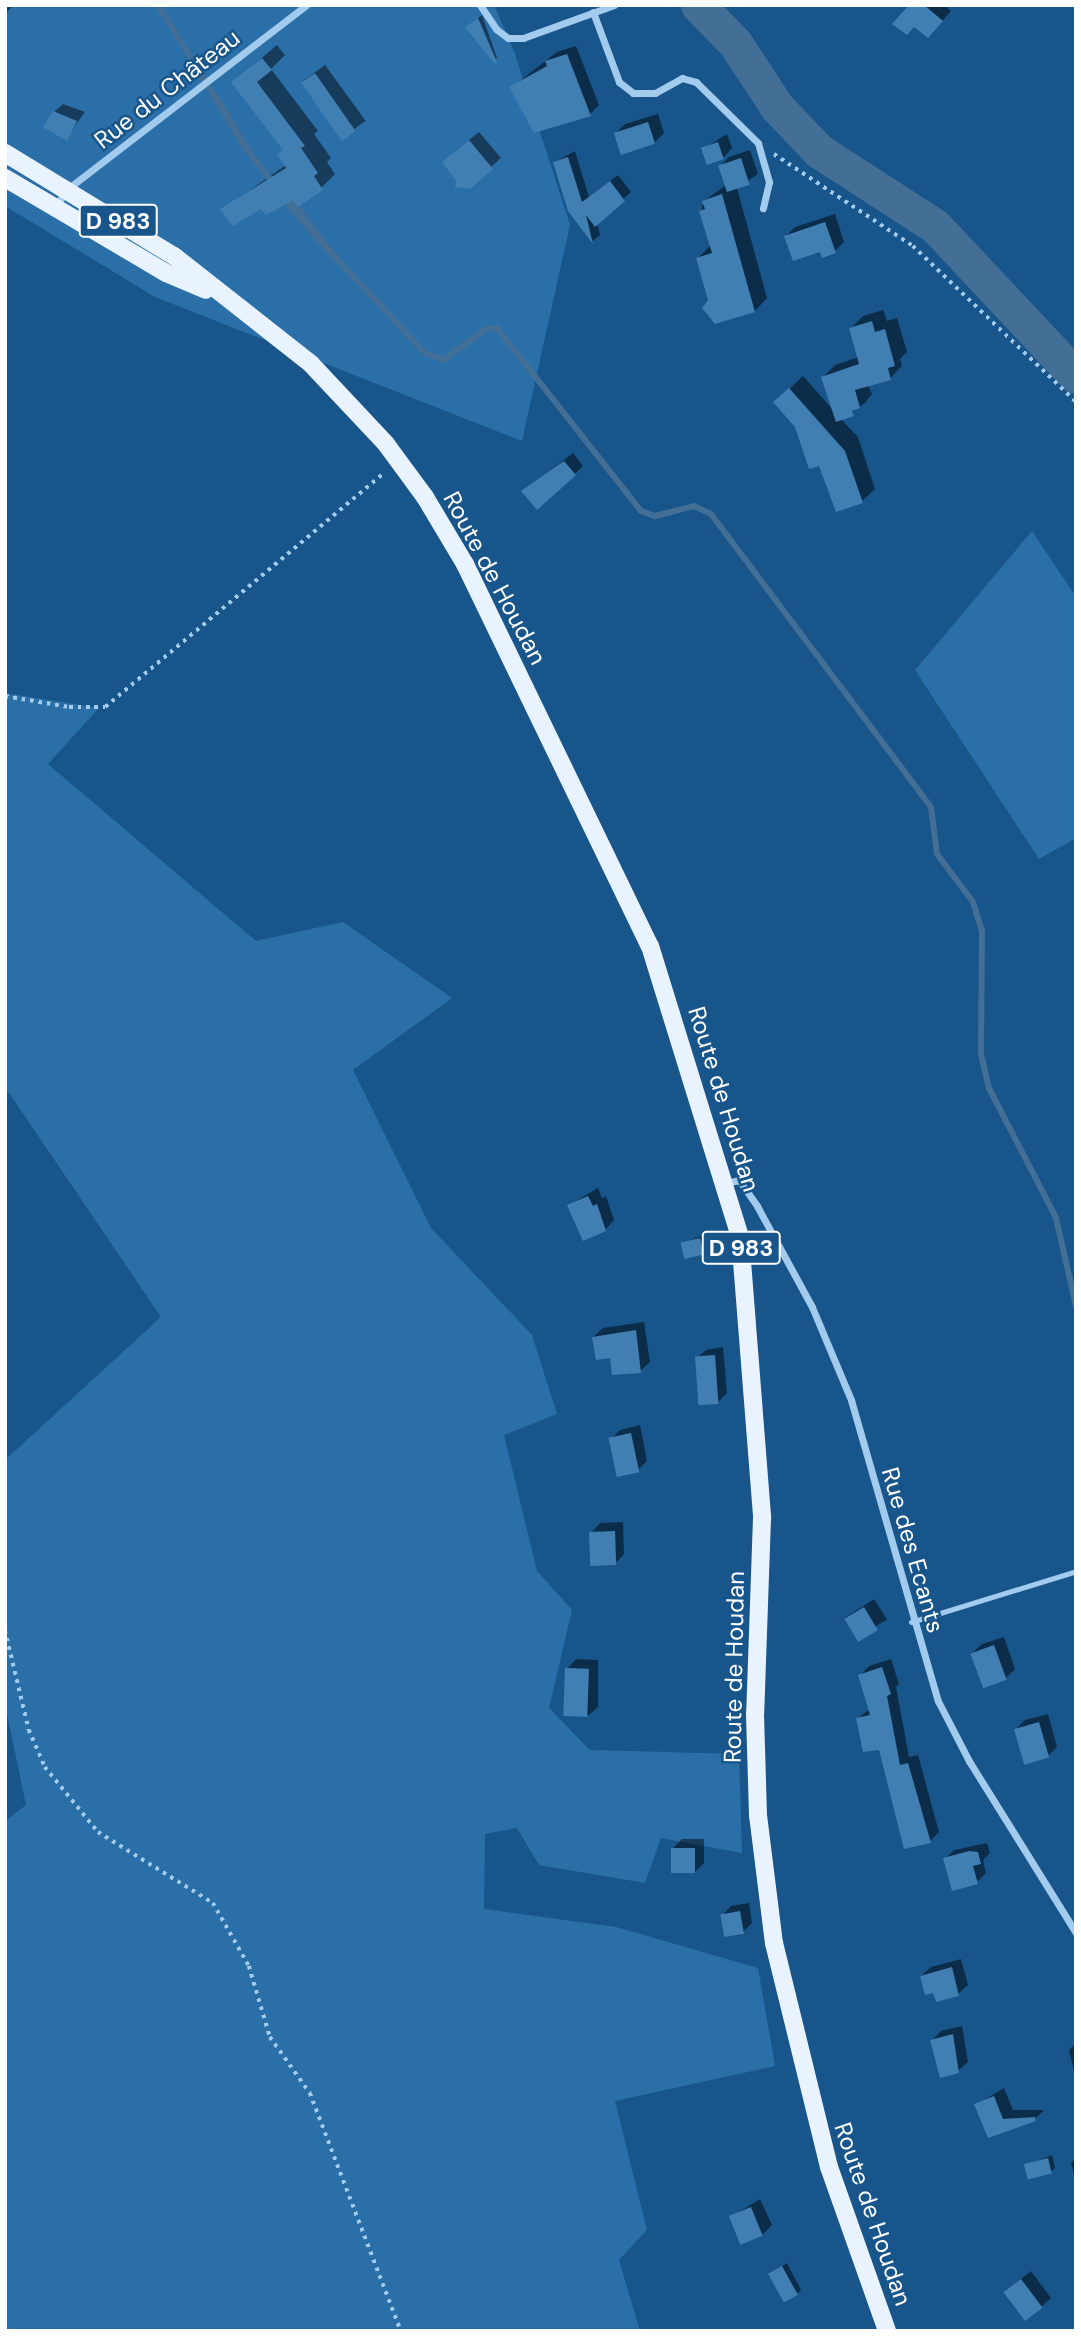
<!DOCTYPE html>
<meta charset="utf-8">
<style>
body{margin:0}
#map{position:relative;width:1081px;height:2336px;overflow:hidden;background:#18558b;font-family:"DM Sans",sans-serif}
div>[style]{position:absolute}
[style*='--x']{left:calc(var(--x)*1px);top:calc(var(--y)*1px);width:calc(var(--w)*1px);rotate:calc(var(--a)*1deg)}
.green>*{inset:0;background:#2b6fa9}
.water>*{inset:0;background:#436e95;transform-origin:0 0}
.shadow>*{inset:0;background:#0007;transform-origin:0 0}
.stream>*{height:6px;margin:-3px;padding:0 3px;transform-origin:3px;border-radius:3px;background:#436e95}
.river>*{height:35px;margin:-17.5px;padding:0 17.5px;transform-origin:17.5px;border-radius:17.5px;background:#436e95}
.building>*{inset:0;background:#417fb3;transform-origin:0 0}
.path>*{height:3.5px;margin-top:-1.75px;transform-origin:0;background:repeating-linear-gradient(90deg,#a2cbee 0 3.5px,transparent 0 8.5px)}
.lane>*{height:5px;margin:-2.5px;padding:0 2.5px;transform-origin:2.5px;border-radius:2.5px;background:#a2cbee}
.street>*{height:7px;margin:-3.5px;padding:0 3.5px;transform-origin:3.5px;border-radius:3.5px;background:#a2cbee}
.primary>*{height:18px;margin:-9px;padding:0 9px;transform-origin:9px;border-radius:9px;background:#e9f3ff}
span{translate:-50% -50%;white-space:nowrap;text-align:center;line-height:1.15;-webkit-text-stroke:5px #18558b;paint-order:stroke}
.shield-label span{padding:2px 5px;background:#18558b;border:2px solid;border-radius:5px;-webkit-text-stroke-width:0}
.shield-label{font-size:23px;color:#fff;font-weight:700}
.street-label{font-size:24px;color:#fff}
.frame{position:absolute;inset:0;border:7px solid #fff;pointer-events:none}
</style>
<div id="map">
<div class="green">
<div style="clip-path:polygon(5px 5px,494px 5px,514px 51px,570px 225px,522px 441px,155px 297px,5px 206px)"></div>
<div style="clip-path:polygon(1032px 531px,1076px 597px,1076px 838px,1039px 859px,915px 670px)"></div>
<div style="clip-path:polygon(5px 693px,99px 708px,48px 764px,256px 941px,343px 922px,452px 998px,353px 1070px,431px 1228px,532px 1335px,557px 1414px,504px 1435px,537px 1571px,572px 1610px,549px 1708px,590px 1750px,739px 1754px,742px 1853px,661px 1838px,645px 1883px,539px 1865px,517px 1828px,485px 1834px,484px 1909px,616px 1927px,758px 1968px,775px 2066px,615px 2101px,647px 2230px,619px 2260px,640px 2331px,5px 2331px,5px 1821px,26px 1805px,5px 1704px,5px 1460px,161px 1317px,5px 1087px)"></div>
</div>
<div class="water">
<div style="left:217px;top:93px;width:68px;height:7px;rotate:59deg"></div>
<div style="clip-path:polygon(289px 192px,340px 259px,335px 263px,279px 198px)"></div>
</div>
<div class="shadow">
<div style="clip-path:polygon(5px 5px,12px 7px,5px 14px)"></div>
<div style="clip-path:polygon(912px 5px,944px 5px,951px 11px,937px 27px,914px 25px)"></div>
<div style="clip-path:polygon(482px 15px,497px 58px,494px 61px,472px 23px)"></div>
<div style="clip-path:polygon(277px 45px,285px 55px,271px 69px,318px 131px,314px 134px,331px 158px,327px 162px,335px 174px,321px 188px,294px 198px,223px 209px,286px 165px,285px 149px,233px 82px)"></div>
<div style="clip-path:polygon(576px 46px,599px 105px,590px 114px,512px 87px,557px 52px)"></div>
<div style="left:325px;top:65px;width:69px;height:27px;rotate:54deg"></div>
<div style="clip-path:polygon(63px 104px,85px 112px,66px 138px,54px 112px)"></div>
<div style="clip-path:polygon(658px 114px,664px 133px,654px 143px,616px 133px,625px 124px)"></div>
<div style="clip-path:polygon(479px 132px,501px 158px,491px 167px,453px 153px)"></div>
<div style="clip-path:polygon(727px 134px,732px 148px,723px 158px,703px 149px)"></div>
<div style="clip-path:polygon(750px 150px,758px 174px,737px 188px,767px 298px,755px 311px,710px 301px,698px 258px,711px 245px,701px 211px,704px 201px,726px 185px,720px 166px,729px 157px)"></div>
<div style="clip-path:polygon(575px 151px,589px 197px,618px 175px,631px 192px,597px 223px,600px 235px,593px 241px,569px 211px,555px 162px)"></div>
<div style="clip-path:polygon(835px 214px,844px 242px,835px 251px,786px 236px,795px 227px)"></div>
<div style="clip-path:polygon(883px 310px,887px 321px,897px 318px,907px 352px,900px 359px,902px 366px,890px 378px,868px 385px,872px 394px,865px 403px,841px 419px,858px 437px,875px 489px,862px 501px,820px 463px,788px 390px,803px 376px,834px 411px,823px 377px,835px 365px,859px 357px,851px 328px,863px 316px)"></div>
<div style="clip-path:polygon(573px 453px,583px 466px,575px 474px,524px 491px)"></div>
<div style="clip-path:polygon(598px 1188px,602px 1198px,606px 1196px,614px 1220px,605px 1230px,569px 1205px)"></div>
<div style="clip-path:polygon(704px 1235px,707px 1249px,703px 1254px,683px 1243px)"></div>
<div style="clip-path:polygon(644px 1322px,650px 1362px,640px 1371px,611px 1356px,593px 1337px,603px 1328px)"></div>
<div style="clip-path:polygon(723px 1347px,727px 1393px,717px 1403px,696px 1359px,706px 1350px)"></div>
<div style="clip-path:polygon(640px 1425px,647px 1461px,638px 1470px,611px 1439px,620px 1430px)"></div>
<div style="clip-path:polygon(623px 1522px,624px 1554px,615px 1564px,591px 1533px,600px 1523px)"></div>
<div style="left:874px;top:1599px;width:24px;height:35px;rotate:57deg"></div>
<div style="clip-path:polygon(1004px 1637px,1015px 1669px,1006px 1678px,972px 1653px,982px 1644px)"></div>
<div style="clip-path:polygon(576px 1659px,598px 1660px,598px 1707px,588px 1716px,567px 1669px)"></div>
<div style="clip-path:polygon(891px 1659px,899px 1684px,896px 1687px,909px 1757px,918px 1755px,939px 1832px,930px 1841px,881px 1748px,858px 1718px,870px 1709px,860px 1676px,869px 1666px)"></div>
<div style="clip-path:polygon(1048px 1714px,1057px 1747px,1048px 1756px,1016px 1729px,1025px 1720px)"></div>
<div style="clip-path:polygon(682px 1839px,704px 1839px,704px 1863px,695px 1872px,673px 1848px)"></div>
<div style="clip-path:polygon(987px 1843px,990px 1853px,983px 1860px,986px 1873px,977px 1882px,945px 1859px,954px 1850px)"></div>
<div style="clip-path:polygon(749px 1903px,752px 1923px,743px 1932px,722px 1916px,731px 1906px)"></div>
<div style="clip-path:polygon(961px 1959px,968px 1985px,958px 1994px,921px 1976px,931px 1967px)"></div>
<div style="clip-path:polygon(962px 2026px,968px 2062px,958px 2071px,932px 2040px,941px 2031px)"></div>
<div style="clip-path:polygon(1076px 2043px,1076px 2074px,1075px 2075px,1069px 2050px)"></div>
<div style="clip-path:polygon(1004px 2088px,1013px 2110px,1044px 2110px,1035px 2119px,989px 2136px,976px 2105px)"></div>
<div style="clip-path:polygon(1052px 2155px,1055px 2168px,1051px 2172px,1026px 2165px)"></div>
<div style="clip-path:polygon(1076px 2158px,1076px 2181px,1071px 2163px)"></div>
<div style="clip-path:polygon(760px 2199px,772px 2225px,762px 2235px,731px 2217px)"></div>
<div style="clip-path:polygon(787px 2263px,801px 2290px,797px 2294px,770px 2274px)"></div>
<div style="clip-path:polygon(1031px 2271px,1051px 2298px,1041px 2307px,1006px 2291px)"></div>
</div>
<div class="stream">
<div style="--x:158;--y:5;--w:114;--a:58.3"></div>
<div style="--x:245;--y:147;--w:46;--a:52.1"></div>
<div style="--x:334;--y:256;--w:133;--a:46.8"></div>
<div style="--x:425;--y:353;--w:19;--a:21"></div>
<div style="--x:443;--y:360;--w:53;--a:-35.8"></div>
<div style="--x:486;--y:329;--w:11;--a:-5"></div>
<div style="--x:497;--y:328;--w:233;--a:51.8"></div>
<div style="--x:641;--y:511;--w:15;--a:20"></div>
<div style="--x:655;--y:516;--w:40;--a:-14.4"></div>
<div style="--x:694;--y:506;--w:19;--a:25"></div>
<div style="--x:711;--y:514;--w:366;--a:53.1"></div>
<div style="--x:931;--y:807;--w:47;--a:82.7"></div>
<div style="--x:937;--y:854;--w:60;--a:53.1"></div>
<div style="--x:973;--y:902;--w:31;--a:73"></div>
<div style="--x:982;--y:932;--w:122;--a:90.5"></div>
<div style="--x:981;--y:1054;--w:35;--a:77"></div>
<div style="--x:989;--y:1088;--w:146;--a:62.7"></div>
<div style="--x:1056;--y:1218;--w:90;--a:77.2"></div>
</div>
<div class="river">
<div style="--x:698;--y:5;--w:53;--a:45.8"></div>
<div style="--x:735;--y:43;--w:77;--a:56.7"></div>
<div style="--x:777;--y:107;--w:61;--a:46.3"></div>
<div style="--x:819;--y:151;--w:138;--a:32.9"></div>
<div style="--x:935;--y:226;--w:206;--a:46.8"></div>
</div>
<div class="building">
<div style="clip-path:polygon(909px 5px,924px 5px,943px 21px,928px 38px,914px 27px,907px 35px,892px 24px)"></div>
<div style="clip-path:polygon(478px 18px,497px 62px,494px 63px,465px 27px)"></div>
<div style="clip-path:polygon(567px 54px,591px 116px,534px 133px,509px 87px,547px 66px,545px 61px)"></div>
<div style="clip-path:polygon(262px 58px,272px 70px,257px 82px,305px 146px,301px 148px,318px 173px,314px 176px,323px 190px,298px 207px,294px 200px,266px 215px,261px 209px,233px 226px,220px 209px,286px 168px,277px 154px,283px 150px,231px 82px)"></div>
<div style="left:315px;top:73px;width:71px;height:17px;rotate:55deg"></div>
<div style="clip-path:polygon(53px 111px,77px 121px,67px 141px,43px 127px)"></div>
<div style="left:648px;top:122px;width:23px;height:36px;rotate:72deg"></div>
<div style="clip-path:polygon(469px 140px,493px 169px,470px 189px,455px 187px,456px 181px,442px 162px)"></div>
<div style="left:718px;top:142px;width:18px;height:18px;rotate:71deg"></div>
<div style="clip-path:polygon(568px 157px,582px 202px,610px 181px,625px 201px,595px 227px,586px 215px,593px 244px,568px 211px,553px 162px)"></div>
<div style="left:741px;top:158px;width:28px;height:24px;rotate:72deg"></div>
<div style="clip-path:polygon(722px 194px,755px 312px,715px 324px,702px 308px,708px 300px,696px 258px,712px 253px,699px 211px,705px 209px,702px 201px)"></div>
<div style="clip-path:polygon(825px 222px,836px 253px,822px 258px,820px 252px,793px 261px,784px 236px)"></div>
<div style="clip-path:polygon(872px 321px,875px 332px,885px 329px,895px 366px,888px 368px,891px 380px,855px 390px,860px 408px,852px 411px,854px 416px,836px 422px,821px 377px,859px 364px,849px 328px)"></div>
<div style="clip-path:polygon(789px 388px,845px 451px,863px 503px,836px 512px,819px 466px,809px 469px,795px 427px,773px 402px)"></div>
<div style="clip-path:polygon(564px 461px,576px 475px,537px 510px,521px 491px)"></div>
<div style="clip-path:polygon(588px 1196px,593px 1206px,597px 1204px,606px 1231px,583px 1241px,567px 1205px)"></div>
<div style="left:700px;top:1238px;width:17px;height:20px;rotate:77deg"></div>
<div style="clip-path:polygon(636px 1330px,641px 1373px,612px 1375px,610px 1358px,596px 1360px,592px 1337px)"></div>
<div style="left:715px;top:1355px;width:49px;height:20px;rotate:86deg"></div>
<div style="left:631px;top:1433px;width:40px;height:23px;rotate:78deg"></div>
<div style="left:615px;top:1531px;width:34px;height:26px;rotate:88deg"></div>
<div style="left:864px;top:1607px;width:27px;height:23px;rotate:59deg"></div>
<div style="left:994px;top:1645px;width:37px;height:25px;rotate:70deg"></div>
<div style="clip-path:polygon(882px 1667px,891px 1694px,887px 1696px,900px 1765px,908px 1763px,931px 1843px,904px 1849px,879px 1750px,863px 1752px,856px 1718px,870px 1715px,858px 1675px)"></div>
<div style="left:565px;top:1668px;width:24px;height:48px;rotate:2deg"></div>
<div style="left:1039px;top:1722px;width:37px;height:26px;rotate:74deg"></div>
<div style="left:671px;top:1848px;width:24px;height:25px"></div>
<div style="clip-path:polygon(969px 1851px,978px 1852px,981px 1864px,973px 1866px,978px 1884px,952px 1891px,943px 1858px)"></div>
<div style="left:740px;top:1911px;width:23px;height:20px;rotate:80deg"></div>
<div style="clip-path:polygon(952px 1967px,959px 1996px,936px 2002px,933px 1993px,925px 1995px,920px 1976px)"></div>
<div style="clip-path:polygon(953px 2034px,959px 2073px,940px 2078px,930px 2040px)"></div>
<div style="clip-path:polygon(994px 2096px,1003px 2119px,1035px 2117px,1036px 2121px,988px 2138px,974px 2104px)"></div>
<div style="left:1048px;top:2158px;width:16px;height:25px;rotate:76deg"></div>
<div style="left:751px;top:2207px;width:31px;height:24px;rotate:68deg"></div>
<div style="left:782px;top:2266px;width:33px;height:16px;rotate:61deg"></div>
<div style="left:1021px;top:2279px;width:36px;height:22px;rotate:53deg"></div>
</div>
<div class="path">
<div style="--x:774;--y:154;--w:167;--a:33.5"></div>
<div style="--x:913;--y:246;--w:226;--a:43.7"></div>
<div style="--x:5;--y:696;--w:65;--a:9.8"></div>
<div style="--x:69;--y:707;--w:36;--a:0"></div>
<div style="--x:105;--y:707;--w:364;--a:-40"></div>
<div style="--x:5;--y:1630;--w:103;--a:76.5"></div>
<div style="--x:29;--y:1730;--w:40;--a:66.6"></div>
<div style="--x:45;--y:1767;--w:84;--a:50.8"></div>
<div style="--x:98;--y:1832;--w:135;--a:31.7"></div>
<div style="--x:213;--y:1903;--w:73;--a:60.3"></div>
<div style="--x:249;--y:1966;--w:74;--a:73.5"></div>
<div style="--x:270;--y:2037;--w:69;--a:54.5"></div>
<div style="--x:310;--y:2093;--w:255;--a:69.1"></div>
</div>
<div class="lane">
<div style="--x:911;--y:1622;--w:170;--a:-17.1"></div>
</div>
<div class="street">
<div style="--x:480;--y:5;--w:29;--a:56"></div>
<div style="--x:496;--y:29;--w:15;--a:37"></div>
<div style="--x:508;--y:38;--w:15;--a:0"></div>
<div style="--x:523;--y:38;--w:97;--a:-19.9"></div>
<div style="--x:593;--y:12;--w:75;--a:69.6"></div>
<div style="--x:619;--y:82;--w:18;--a:38"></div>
<div style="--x:633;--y:93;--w:22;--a:0"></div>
<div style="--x:655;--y:93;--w:31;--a:-29"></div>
<div style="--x:682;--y:78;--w:15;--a:16"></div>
<div style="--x:696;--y:82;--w:87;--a:44.5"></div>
<div style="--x:758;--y:143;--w:41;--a:74.2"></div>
<div style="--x:769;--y:182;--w:27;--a:103"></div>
<div style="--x:55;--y:206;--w:24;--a:-52"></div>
<div style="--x:70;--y:187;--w:298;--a:-37.6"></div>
<div style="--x:726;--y:1183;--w:13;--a:-13"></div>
<div style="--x:739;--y:1180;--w:32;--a:55"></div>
<div style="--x:757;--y:1206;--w:115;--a:61.4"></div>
<div style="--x:812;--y:1307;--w:101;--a:67.2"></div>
<div style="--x:851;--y:1400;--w:313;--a:73.9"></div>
<div style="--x:938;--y:1701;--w:68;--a:62.7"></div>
<div style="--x:969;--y:1761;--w:203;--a:58.1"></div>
</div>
<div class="primary">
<div style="--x:5;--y:153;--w:198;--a:31.4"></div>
<div style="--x:174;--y:256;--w:174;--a:38.2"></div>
<div style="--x:311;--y:364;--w:110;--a:46.8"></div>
<div style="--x:386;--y:444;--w:66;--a:53.7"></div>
<div style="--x:425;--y:497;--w:78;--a:59.2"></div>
<div style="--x:465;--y:564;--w:424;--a:64.2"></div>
<div style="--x:650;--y:946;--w:304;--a:72.8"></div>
<div style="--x:740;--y:1236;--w:283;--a:85.5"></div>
<div style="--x:762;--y:1518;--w:196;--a:92"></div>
<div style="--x:755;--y:1714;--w:101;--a:88.3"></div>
<div style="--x:758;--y:1815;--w:129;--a:82.9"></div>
<div style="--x:774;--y:1943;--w:231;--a:76.2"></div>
<div style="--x:829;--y:2167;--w:174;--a:70.5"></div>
<div style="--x:5;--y:178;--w:187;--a:30.5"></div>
<div style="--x:166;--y:273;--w:43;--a:23"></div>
</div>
<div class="shield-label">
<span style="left:118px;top:221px">D 983</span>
<span style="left:741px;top:1248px">D 983</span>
</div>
<div class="street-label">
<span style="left:167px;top:89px;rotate:-38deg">Rue du Château</span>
<span style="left:495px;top:578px;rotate:62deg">Route de Houdan</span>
<span style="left:724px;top:1099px;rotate:73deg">Route de Houdan</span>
<span style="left:913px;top:1550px;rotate:74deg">Rue des Ecants</span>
<span style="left:734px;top:1667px;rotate:-89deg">Route de Houdan</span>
<span style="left:873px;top:2214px;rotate:71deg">Route de Houdan</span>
</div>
<div class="frame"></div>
</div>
